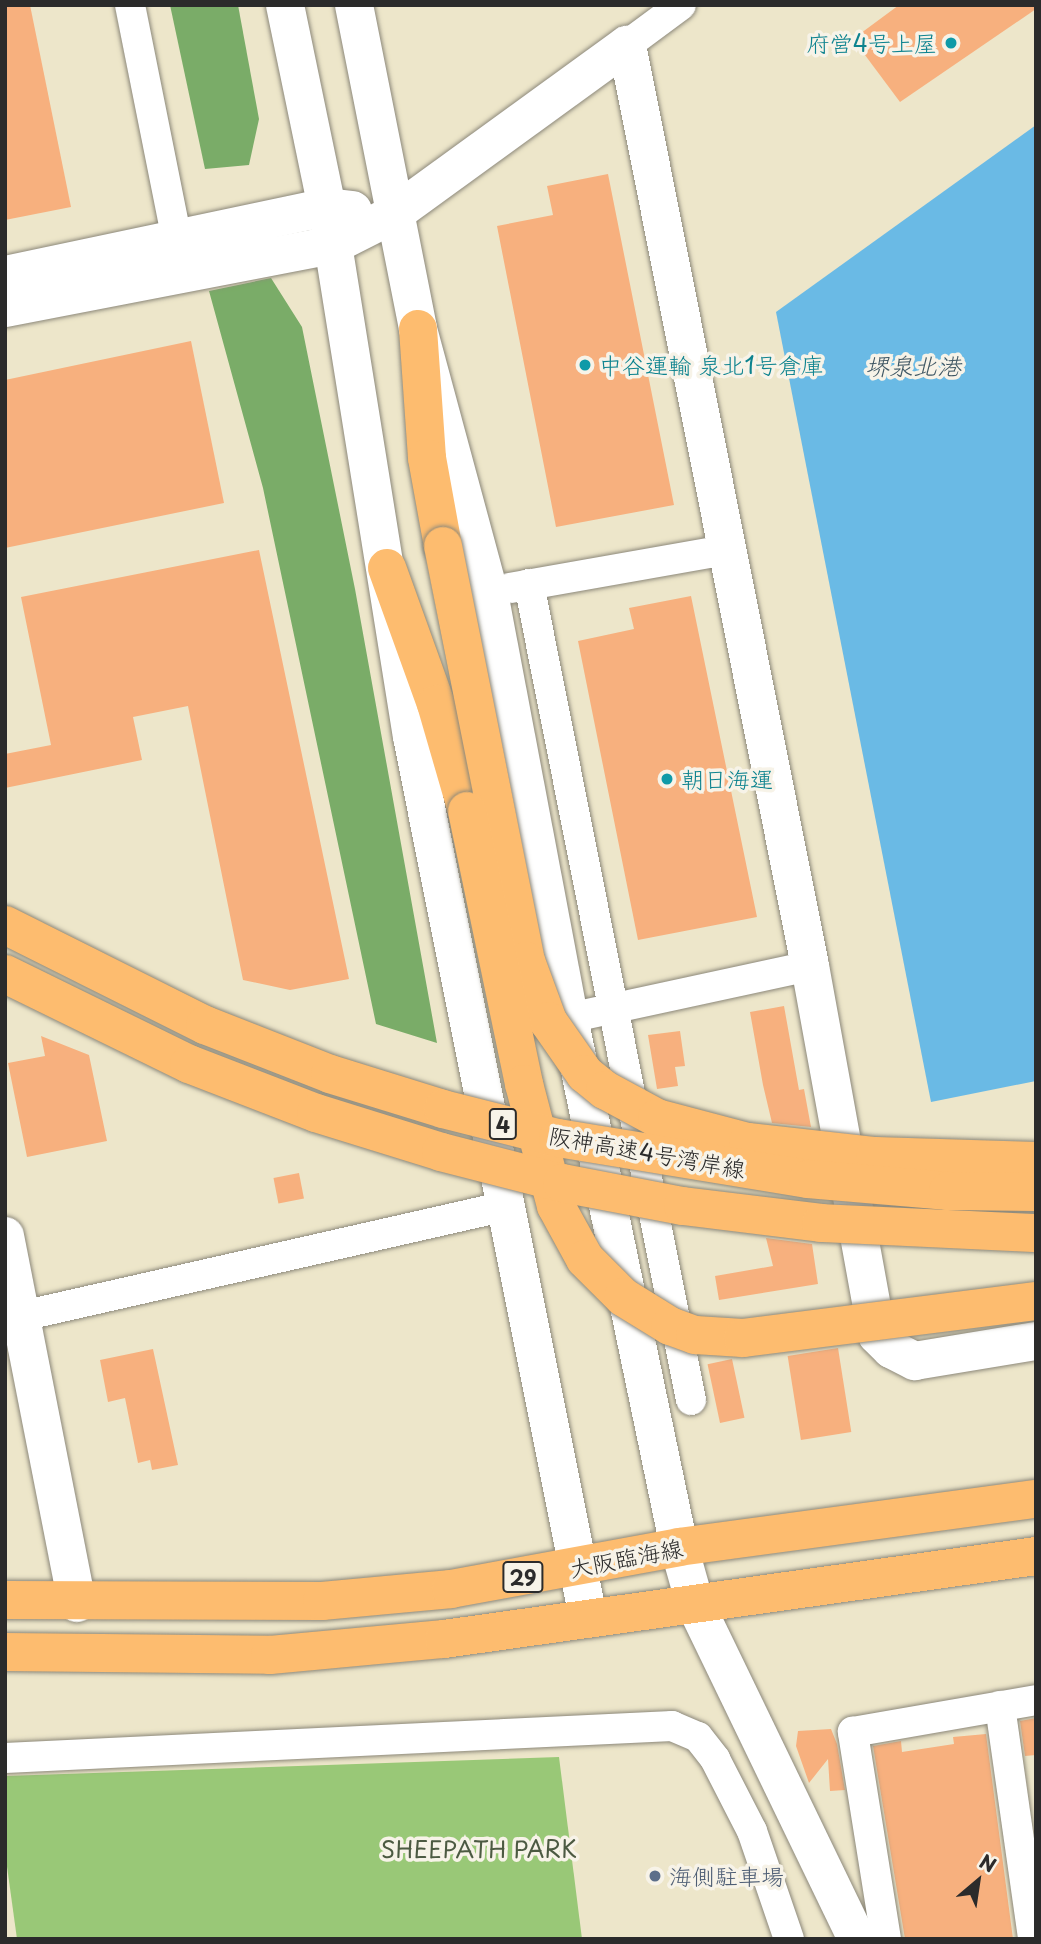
<!DOCTYPE html>
<meta charset="utf-8">
<style>
body{margin:0}
#map{position:relative;width:1041px;height:1944px;overflow:hidden;background:#ede6ca;font-family:"Playpen Sans","Klee One",sans-serif}
div>[style]{position:absolute}
[style*='--x']{left:calc(var(--x)*1px);top:calc(var(--y)*1px);width:calc(var(--w)*1px);rotate:calc(var(--a)*1deg)}
.green>*{inset:0;background:#99c877}
.forest>*{inset:0;background:#7aac68}
.water>*{inset:0;background:#6abae5}
.building>*{inset:0;background:#f7b07e;transform-origin:0 0}
.roads{filter:drop-shadow(0 0 2px #8c887a) drop-shadow(0 0 2px #8c887a)}
.minor>*{height:30px;margin:-15px;padding:0 15px;transform-origin:15px;border-radius:15px;background:#fff}
.tertiary>*{height:38px;margin:-19px;padding:0 19px;transform-origin:19px;border-radius:19px;background:#fff}
.primary>*{height:38px;margin:-19px;padding:0 19px;transform-origin:19px;border-radius:19px;background:#fdbc6f}
.motorway>*{height:38px;margin:-19px;padding:0 19px;transform-origin:19px;border-radius:19px;background:#fdbc6f}
.bridges{filter:drop-shadow(0 0 2px #8c887a) drop-shadow(0 0 2px #8c887a)}
.motorway-bridge>*{height:38px;margin:-19px;padding:0 19px;transform-origin:19px;border-radius:19px;background:#fdbc6f}
.dots>*{width:19px;height:19px;translate:-50% -50%;box-sizing:border-box;border:4px solid #f7f3e8;border-radius:50%}
span{translate:-50% -50%;white-space:nowrap;text-align:center;line-height:1.15;-webkit-text-stroke:7px #f7f3e8;paint-order:stroke}
.shield-label span{padding:2px 5px;background:#f7f3e8;border:2px solid;border-radius:5px;-webkit-text-stroke-width:0}
.shield-label{font-size:21px;color:#2b2b2b;font-weight:700}
.culture-label{font-size:23px;color:#0d838f}
.right{translate:-100% -50%;text-align:right}
.left{translate:0 -50%;text-align:left}
.street-label{font-size:23px;color:#2b2b2b}
.park-label{font-size:23px;color:#4c5a42}
.service-label{font-size:23px;color:#4e5e75}
.water-label{font-size:24px;color:#3e5663;font-style:italic}
.frame{position:absolute;inset:0;border:7px solid #2b2b2b;pointer-events:none}
.north{position:absolute;left:943px;top:1846px;width:70px;height:70px;-webkit-text-stroke:5px #f7f3e8;paint-order:stroke;rotate:29deg;font-size:19px;font-weight:700;line-height:28px;text-align:center;color:#2b2b2b}
.north::after{content:'';display:block;margin:auto;width:24px;height:32px;background:#2b2b2b;clip-path:polygon(50% 0,100% 100%,50% 72%,0 100%)}
</style>
<div id="map">
<div class="green">
<div style="clip-path:polygon(559px 1757px,582px 1939px,17px 1939px,5px 1852px,5px 1776px)"></div>
</div>
<div class="forest">
<div style="clip-path:polygon(170px 5px,238px 5px,259px 119px,249px 165px,205px 169px)"></div>
<div style="clip-path:polygon(271px 278px,302px 327px,355px 589px,437px 1043px,376px 1024px,263px 488px,209px 291px)"></div>
</div>
<div class="water">
<div style="clip-path:polygon(1036px 125px,1036px 1081px,931px 1102px,776px 312px)"></div>
</div>
<div class="building">
<div style="clip-path:polygon(5px 5px,30px 5px,71px 207px,5px 220px)"></div>
<div style="clip-path:polygon(899px 5px,1036px 5px,1036px 9px,900px 102px,853px 39px)"></div>
<div style="clip-path:polygon(608px 174px,674px 505px,556px 527px,497px 226px,553px 215px,547px 186px)"></div>
<div style="clip-path:polygon(191px 341px,224px 503px,5px 548px,5px 380px)"></div>
<div style="clip-path:polygon(259px 550px,349px 979px,290px 990px,243px 980px,188px 706px,133px 717px,142px 760px,5px 788px,5px 754px,51px 745px,21px 597px)"></div>
<div style="clip-path:polygon(691px 596px,757px 917px,638px 940px,578px 641px,634px 629px,629px 608px)"></div>
<div style="clip-path:polygon(784px 1006px,799px 1090px,804px 1089px,811px 1127px,772px 1123px,763px 1085px,750px 1012px)"></div>
<div style="clip-path:polygon(680px 1031px,685px 1066px,675px 1067px,678px 1086px,657px 1089px,648px 1035px)"></div>
<div style="clip-path:polygon(41px 1036px,89px 1055px,107px 1141px,27px 1157px,8px 1063px,45px 1056px)"></div>
<div style="left:299px;top:1173px;width:26px;height:26px;rotate:79deg"></div>
<div style="clip-path:polygon(766px 1238px,812px 1244px,818px 1284px,719px 1300px,715px 1276px,773px 1266px)"></div>
<div style="left:838px;top:1348px;width:85px;height:51px;rotate:81deg"></div>
<div style="clip-path:polygon(153px 1349px,178px 1465px,152px 1470px,150px 1460px,138px 1463px,125px 1398px,108px 1402px,100px 1360px)"></div>
<div style="left:732px;top:1359px;width:60px;height:25px;rotate:78deg"></div>
<div style="clip-path:polygon(1036px 1718px,1036px 1755px,1025px 1756px,1020px 1721px)"></div>
<div style="clip-path:polygon(831px 1729px,837px 1744px,845px 1790px,830px 1791px,828px 1759px,809px 1783px,796px 1746px,798px 1731px)"></div>
<div style="clip-path:polygon(986px 1734px,1013px 1939px,905px 1939px,873px 1746px,901px 1741px,902px 1752px,954px 1744px,953px 1737px)"></div>
</div>
<div class="roads">
<div class="minor">
<div style="--x:130;--y:5;--w:241;--a:78.7"></div>
<div style="--x:627;--y:45;--w:67;--a:-36.5"></div>
<div style="--x:529;--y:584;--w:832;--a:78.77"></div>
<div style="--x:510;--y:588;--w:219;--a:-10"></div>
<div style="--x:569;--y:1018;--w:247;--a:-12.2"></div>
<div style="--x:22;--y:1316;--w:497;--a:-12.8"></div>
<div style="--x:1000;--y:1706;--w:235;--a:81.9"></div>
<div style="--x:5;--y:1758;--w:668;--a:-2.75"></div>
<div style="--x:672;--y:1726;--w:28;--a:23"></div>
<div style="--x:698;--y:1737;--w:28;--a:52"></div>
<div style="--x:715;--y:1759;--w:81;--a:62.8"></div>
<div style="--x:752;--y:1831;--w:114;--a:71.1"></div>
<div style="--x:886;--y:1939;--w:210;--a:-99.1"></div>
<div style="--x:853;--y:1732;--w:186;--a:-9.9"></div>
</div>
<div class="tertiary">
<div style="--x:285;--y:5;--w:206;--a:78.3"></div>
<div style="--x:327;--y:207;--w:537;--a:80.89"></div>
<div style="--x:412;--y:737;--w:898;--a:78.7"></div>
<div style="--x:354;--y:5;--w:330;--a:78.8"></div>
<div style="--x:418;--y:329;--w:273;--a:74.9"></div>
<div style="--x:489;--y:593;--w:432;--a:79.3"></div>
<div style="--x:569;--y:1018;--w:540;--a:78.25"></div>
<div style="--x:679;--y:1547;--w:59;--a:74.3"></div>
<div style="--x:695;--y:1604;--w:372;--a:64.2"></div>
<div style="--x:5;--y:275;--w:329;--a:-11.9"></div>
<div style="--x:327;--y:207;--w:26;--a:7"></div>
<div style="--x:5;--y:308;--w:334;--a:-10.9"></div>
<div style="--x:333;--y:245;--w:68;--a:-26.9"></div>
<div style="--x:394;--y:214;--w:288;--a:-36"></div>
<div style="--x:627;--y:45;--w:939;--a:78.76"></div>
<div style="--x:810;--y:966;--w:375;--a:79.7"></div>
<div style="--x:877;--y:1335;--w:20;--a:45"></div>
<div style="--x:891;--y:1349;--w:27;--a:27"></div>
<div style="--x:915;--y:1361;--w:123;--a:-9.4"></div>
<div style="--x:5;--y:1236;--w:374;--a:78.9"></div>
</div>
<div class="primary">
<div style="--x:5;--y:1600;--w:317;--a:0.2"></div>
<div style="--x:322;--y:1601;--w:130;--a:-5.3"></div>
<div style="--x:451;--y:1589;--w:232;--a:-10.4"></div>
<div style="--x:679;--y:1547;--w:360;--a:-7.7"></div>
<div style="--x:5;--y:1652;--w:265;--a:0.6"></div>
<div style="--x:270;--y:1655;--w:175;--a:-5.3"></div>
<div style="--x:444;--y:1639;--w:598;--a:-7.98"></div>
</div>
<div class="motorway">
<div style="--x:418;--y:329;--w:129;--a:86"></div>
<div style="--x:427;--y:458;--w:89;--a:79.7"></div>
<div style="--x:387;--y:568;--w:145;--a:70.2"></div>
<div style="--x:436;--y:704;--w:111;--a:73.8"></div>
</div>
</div>
<div class="bridges">
<div class="motorway-bridge">
<div style="--x:443;--y:546;--w:423;--a:78.7"></div>
<div style="--x:526;--y:961;--w:64;--a:69.9"></div>
<div style="--x:548;--y:1021;--w:65;--a:55.1"></div>
<div style="--x:585;--y:1074;--w:26;--a:39"></div>
<div style="--x:605;--y:1090;--w:59;--a:28.3"></div>
<div style="--x:657;--y:1118;--w:94;--a:14.8"></div>
<div style="--x:748;--y:1142;--w:128;--a:6.3"></div>
<div style="--x:875;--y:1156;--w:161;--a:1.8"></div>
<div style="--x:467;--y:811;--w:279;--a:78.2"></div>
<div style="--x:524;--y:1084;--w:126;--a:75.3"></div>
<div style="--x:556;--y:1206;--w:60;--a:61.3"></div>
<div style="--x:585;--y:1259;--w:54;--a:45"></div>
<div style="--x:623;--y:1297;--w:55;--a:31.7"></div>
<div style="--x:670;--y:1326;--w:27;--a:20"></div>
<div style="--x:695;--y:1335;--w:48;--a:3.6"></div>
<div style="--x:743;--y:1338;--w:295;--a:-7.2"></div>
<div style="--x:5;--y:925;--w:224;--a:26.6"></div>
<div style="--x:205;--y:1025;--w:134;--a:21.4"></div>
<div style="--x:330;--y:1074;--w:118;--a:17.2"></div>
<div style="--x:443;--y:1109;--w:119;--a:14.2"></div>
<div style="--x:558;--y:1138;--w:253;--a:9.3"></div>
<div style="--x:808;--y:1179;--w:141;--a:4.9"></div>
<div style="--x:948;--y:1191;--w:88;--a:0.7"></div>
<div style="--x:5;--y:974;--w:205;--a:26.1"></div>
<div style="--x:189;--y:1064;--w:136;--a:21.1"></div>
<div style="--x:316;--y:1113;--w:131;--a:17.3"></div>
<div style="--x:441;--y:1152;--w:125;--a:14.4"></div>
<div style="--x:562;--y:1183;--w:123;--a:10.8"></div>
<div style="--x:683;--y:1206;--w:139;--a:7"></div>
<div style="--x:821;--y:1223;--w:215;--a:2.7"></div>
</div>
</div>
<div class="dots">
<div style="left:951px;top:43px;background:#0f9aa8"></div>
<div style="left:585px;top:365px;background:#0f9aa8"></div>
<div style="left:667px;top:779px;background:#0f9aa8"></div>
<div style="left:655px;top:1876px;background:#5c6f8a"></div>
</div>
<div class="shield-label">
<span style="left:503px;top:1124px">4</span>
<span style="left:523px;top:1577px">29</span>
</div>
<div class="culture-label">
<span class="right" style="left:937px;top:43px">府営4号上屋</span>
<span class="left" style="left:599px;top:365px">中谷運輸 泉北1号倉庫</span>
<span class="left" style="left:681px;top:779px">朝日海運</span>
</div>
<div class="street-label">
<span style="left:647px;top:1152px;rotate:10deg">阪神高速4号湾岸線</span>
<span style="left:626px;top:1558px;rotate:-11deg">大阪臨海線</span>
</div>
<div class="park-label">
<span style="left:479px;top:1849px">SHEEPATH PARK</span>
</div>
<div class="service-label">
<span class="left" style="left:669px;top:1876px">海側駐車場</span>
</div>
<div class="water-label">
<span style="left:913px;top:366px">堺泉北港</span>
</div>
<div class="frame"></div>
<div class="north">N</div>
</div>
